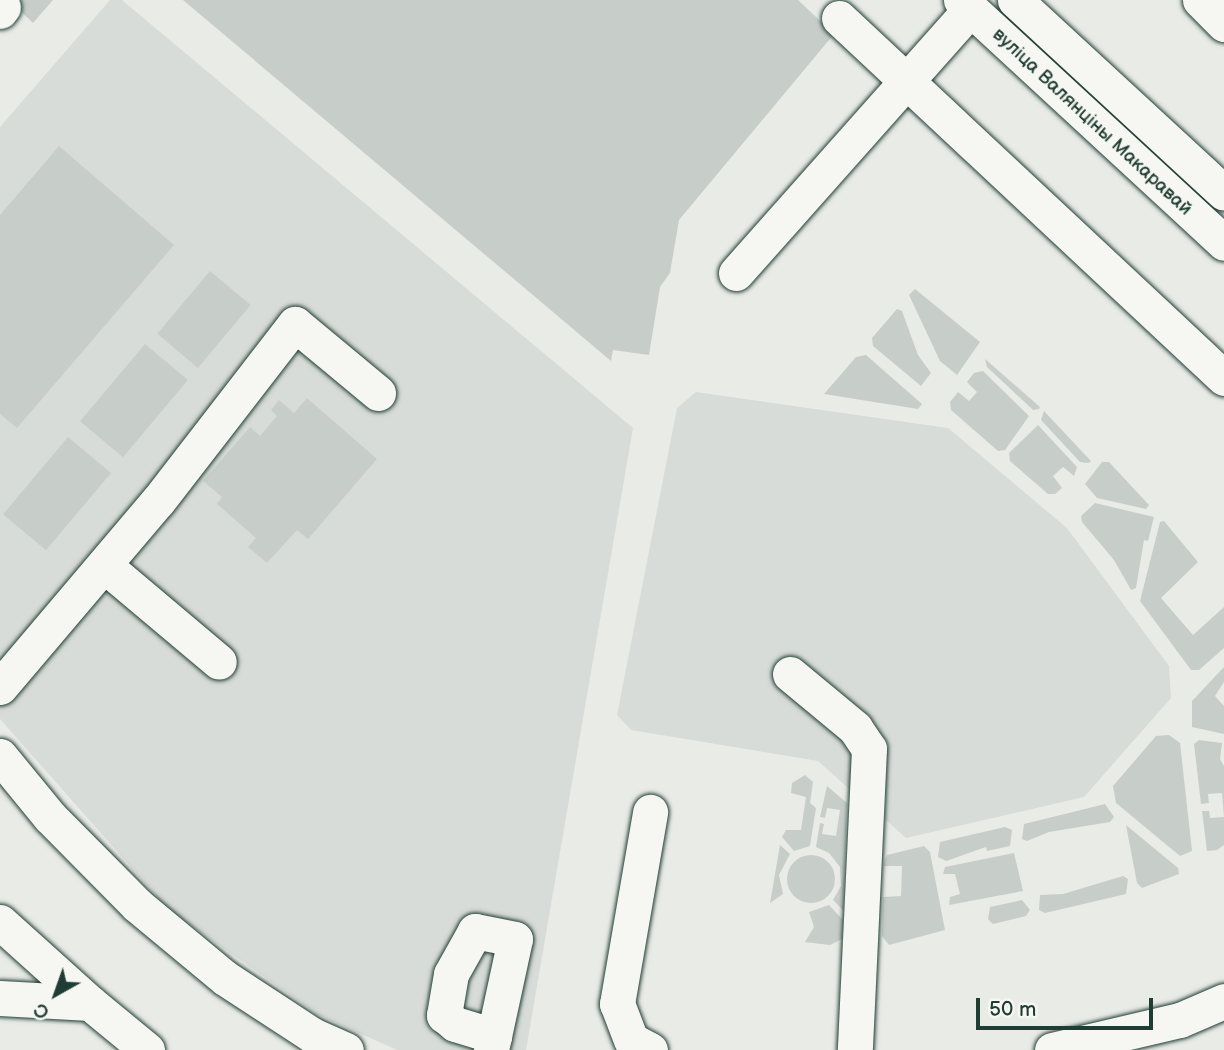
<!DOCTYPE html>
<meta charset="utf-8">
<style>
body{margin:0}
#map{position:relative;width:1224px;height:1050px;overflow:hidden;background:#e9ebe7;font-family:"Balsamiq Sans",sans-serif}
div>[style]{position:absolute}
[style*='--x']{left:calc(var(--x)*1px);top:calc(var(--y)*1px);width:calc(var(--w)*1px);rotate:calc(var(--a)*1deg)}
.built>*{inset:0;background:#d8dcd8}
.green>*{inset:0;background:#c7cec9;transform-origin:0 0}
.round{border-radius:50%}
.roads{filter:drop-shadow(0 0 2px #1f3d34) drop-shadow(0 0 2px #1f3d34)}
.minor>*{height:35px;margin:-17.5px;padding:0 17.5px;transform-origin:17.5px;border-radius:17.5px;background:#f6f6f2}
span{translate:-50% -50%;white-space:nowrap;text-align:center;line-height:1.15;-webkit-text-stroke:6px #f6f6f2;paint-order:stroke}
.street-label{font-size:19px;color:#1f3d34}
.north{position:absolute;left:21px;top:959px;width:70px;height:70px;-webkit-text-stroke:5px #f6f6f2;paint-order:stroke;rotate:220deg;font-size:19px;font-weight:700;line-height:28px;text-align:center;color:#1f3d34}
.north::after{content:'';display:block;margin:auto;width:24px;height:32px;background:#1f3d34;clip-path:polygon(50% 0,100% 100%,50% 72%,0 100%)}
.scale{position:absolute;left:976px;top:998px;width:177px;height:32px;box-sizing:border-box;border:4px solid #1f3d34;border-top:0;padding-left:9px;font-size:21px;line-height:24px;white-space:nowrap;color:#1f3d34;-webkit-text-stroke:5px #f6f6f2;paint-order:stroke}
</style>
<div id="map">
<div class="built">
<div style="clip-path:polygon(110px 0,122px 0,633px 428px,526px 1050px,397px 1050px,317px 1014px,168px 909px,0 719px,0 127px)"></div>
<div style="clip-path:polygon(696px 392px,948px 428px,1067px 528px,1169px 666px,1171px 698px,1084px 797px,906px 838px,885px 819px,886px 797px,855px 794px,818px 761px,631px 730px,617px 715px,677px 408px)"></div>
</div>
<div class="green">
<div style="clip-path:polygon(9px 0,53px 0,33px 23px)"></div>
<div style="clip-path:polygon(183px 0,798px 0,834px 34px,679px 220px,670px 273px,660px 287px,649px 355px,613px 350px,611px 361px)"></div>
<div style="clip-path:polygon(59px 146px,174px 245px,17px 428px,0 414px,0 215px)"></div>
<div style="left:210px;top:271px;width:53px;height:82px;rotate:40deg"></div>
<div style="clip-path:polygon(915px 289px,980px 342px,957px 375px,940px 361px,909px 295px)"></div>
<div style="clip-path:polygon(897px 309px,902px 311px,918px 355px,931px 373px,921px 386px,873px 346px,872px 338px)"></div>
<div style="left:145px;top:344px;width:56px;height:101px;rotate:40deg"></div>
<div style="clip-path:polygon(866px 355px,922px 404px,918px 409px,824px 394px,856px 357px)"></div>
<div style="clip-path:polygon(985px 359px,1040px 407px,1039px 409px,1033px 410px,987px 367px)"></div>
<div style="clip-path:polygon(983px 371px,1029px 416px,1005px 450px,998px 451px,951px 410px,950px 402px,958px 392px,969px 401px,977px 392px,967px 382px,974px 373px)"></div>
<div style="clip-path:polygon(307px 398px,377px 459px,308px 539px,297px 530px,267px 563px,248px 547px,256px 538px,217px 504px,222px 497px,203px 481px,250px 427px,260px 436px,277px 416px,271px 410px,279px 400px,294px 413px)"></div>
<div style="clip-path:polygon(1044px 411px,1091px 461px,1089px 463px,1080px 462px,1041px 420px)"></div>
<div style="clip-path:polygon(1038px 425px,1077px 467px,1074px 476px,1063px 467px,1053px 476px,1062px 488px,1055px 494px,1048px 494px,1010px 461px,1009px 453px)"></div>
<div style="left:68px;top:437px;width:56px;height:101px;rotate:40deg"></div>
<div style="clip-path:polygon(1102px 462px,1109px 462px,1149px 505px,1146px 509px,1097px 498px,1085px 484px)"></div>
<div style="clip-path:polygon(1095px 503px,1154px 517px,1148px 541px,1144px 540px,1136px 588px,1131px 590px,1114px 560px,1082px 522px,1081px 516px)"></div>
<div style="clip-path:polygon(1164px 521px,1198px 562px,1161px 598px,1193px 635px,1224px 607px,1224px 648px,1199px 670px,1191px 670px,1140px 601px,1160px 522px)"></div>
<div style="clip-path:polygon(1224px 667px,1224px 682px,1215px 696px,1224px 706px,1224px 734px,1192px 727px,1192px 701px)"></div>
<div style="clip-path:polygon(1169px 735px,1180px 743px,1192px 851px,1180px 856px,1116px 803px,1113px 786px,1156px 736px)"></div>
<div style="clip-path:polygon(1199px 740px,1222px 743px,1220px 759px,1224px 766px,1224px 845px,1217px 850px,1207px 851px,1202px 811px,1209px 811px,1210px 818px,1224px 817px,1222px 793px,1208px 794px,1209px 803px,1201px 804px,1194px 744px)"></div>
<div style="clip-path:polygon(805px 775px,813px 782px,810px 803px,816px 808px,810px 846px,794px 851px,782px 837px,786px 830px,801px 830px,806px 797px,791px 793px,792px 783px)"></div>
<div style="clip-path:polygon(827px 786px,847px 803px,843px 910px,833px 900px,841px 886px,840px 867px,829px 853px,816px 847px,820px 823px,824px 824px,822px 834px,836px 836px,840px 810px,827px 808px,825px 818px,820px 817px)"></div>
<div style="clip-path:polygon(1105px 804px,1114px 817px,1110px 822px,1049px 832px,1027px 841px,1022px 839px,1024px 824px)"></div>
<div style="clip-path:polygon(1126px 825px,1178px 868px,1179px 874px,1142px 888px,1137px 883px)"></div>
<div style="clip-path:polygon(1005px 827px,1012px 830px,1010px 846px,987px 851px,986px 847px,946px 861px,938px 857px,940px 842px)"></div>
<div style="clip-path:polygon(780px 845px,790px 854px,779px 875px,783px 894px,770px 903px)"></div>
<div style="clip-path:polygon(924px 846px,930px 852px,945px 930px,889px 945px,882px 936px,883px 897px,901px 896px,902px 866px,884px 866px,885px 860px,887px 855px)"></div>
<div style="clip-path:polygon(1014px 853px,1023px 891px,949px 905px,950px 897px,960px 894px,955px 874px,943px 874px,945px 867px)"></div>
<div class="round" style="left:787px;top:855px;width:48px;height:48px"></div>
<div style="clip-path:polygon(1123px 876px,1128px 879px,1126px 894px,1045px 913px,1039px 910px,1040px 895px,1063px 894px)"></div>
<div style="clip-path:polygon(1022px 900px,1030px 910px,1026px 916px,993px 924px,988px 919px,990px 907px)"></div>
<div style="clip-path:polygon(829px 905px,843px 920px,842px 939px,830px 945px,805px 942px,814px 927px,809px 912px)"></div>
</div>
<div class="roads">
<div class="minor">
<div style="--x:961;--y:0;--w:358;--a:42.7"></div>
<div style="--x:1015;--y:0;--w:284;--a:42.7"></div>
<div style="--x:1200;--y:0;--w:34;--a:45"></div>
<div style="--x:0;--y:11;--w:5;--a:-53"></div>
<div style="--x:839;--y:18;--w:527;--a:43.08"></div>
<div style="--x:736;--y:273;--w:353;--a:-48.4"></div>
<div style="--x:104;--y:565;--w:150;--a:40.1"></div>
<div style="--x:790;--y:674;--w:85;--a:39.7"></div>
<div style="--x:855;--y:728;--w:25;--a:56"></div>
<div style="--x:869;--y:749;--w:301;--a:92.7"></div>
<div style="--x:0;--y:687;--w:244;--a:-49.7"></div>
<div style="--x:158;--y:501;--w:224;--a:-52.3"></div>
<div style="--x:295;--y:324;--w:108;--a:39.7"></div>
<div style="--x:0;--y:756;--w:79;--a:50.7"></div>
<div style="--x:50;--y:817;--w:124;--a:45.3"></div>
<div style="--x:137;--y:905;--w:114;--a:39.7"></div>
<div style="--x:225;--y:978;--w:104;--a:33.2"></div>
<div style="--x:312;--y:1035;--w:37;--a:24"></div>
<div style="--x:0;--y:922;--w:121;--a:42"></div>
<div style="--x:0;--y:998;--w:90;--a:3.2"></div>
<div style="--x:90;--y:1003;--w:74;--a:39.5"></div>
<div style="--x:491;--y:1050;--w:14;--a:-78"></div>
<div style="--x:494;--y:1036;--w:99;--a:-77.8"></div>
<div style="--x:515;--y:939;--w:41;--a:-168.7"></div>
<div style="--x:475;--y:931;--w:49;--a:119.2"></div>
<div style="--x:451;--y:974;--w:42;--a:99.7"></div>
<div style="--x:444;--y:1015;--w:14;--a:39"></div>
<div style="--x:455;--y:1024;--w:41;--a:17.1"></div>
<div style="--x:650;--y:1050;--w:21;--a:-152"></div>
<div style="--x:631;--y:1040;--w:39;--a:-111"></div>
<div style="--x:617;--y:1004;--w:195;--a:-80.2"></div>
<div style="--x:1052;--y:1050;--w:131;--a:-13.2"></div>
<div style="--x:1180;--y:1020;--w:48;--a:-23.4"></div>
</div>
</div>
<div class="street-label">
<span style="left:1092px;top:122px;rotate:43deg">вуліца Валянціны Макаравай</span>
</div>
<div class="north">С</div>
<div class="scale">50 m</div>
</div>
